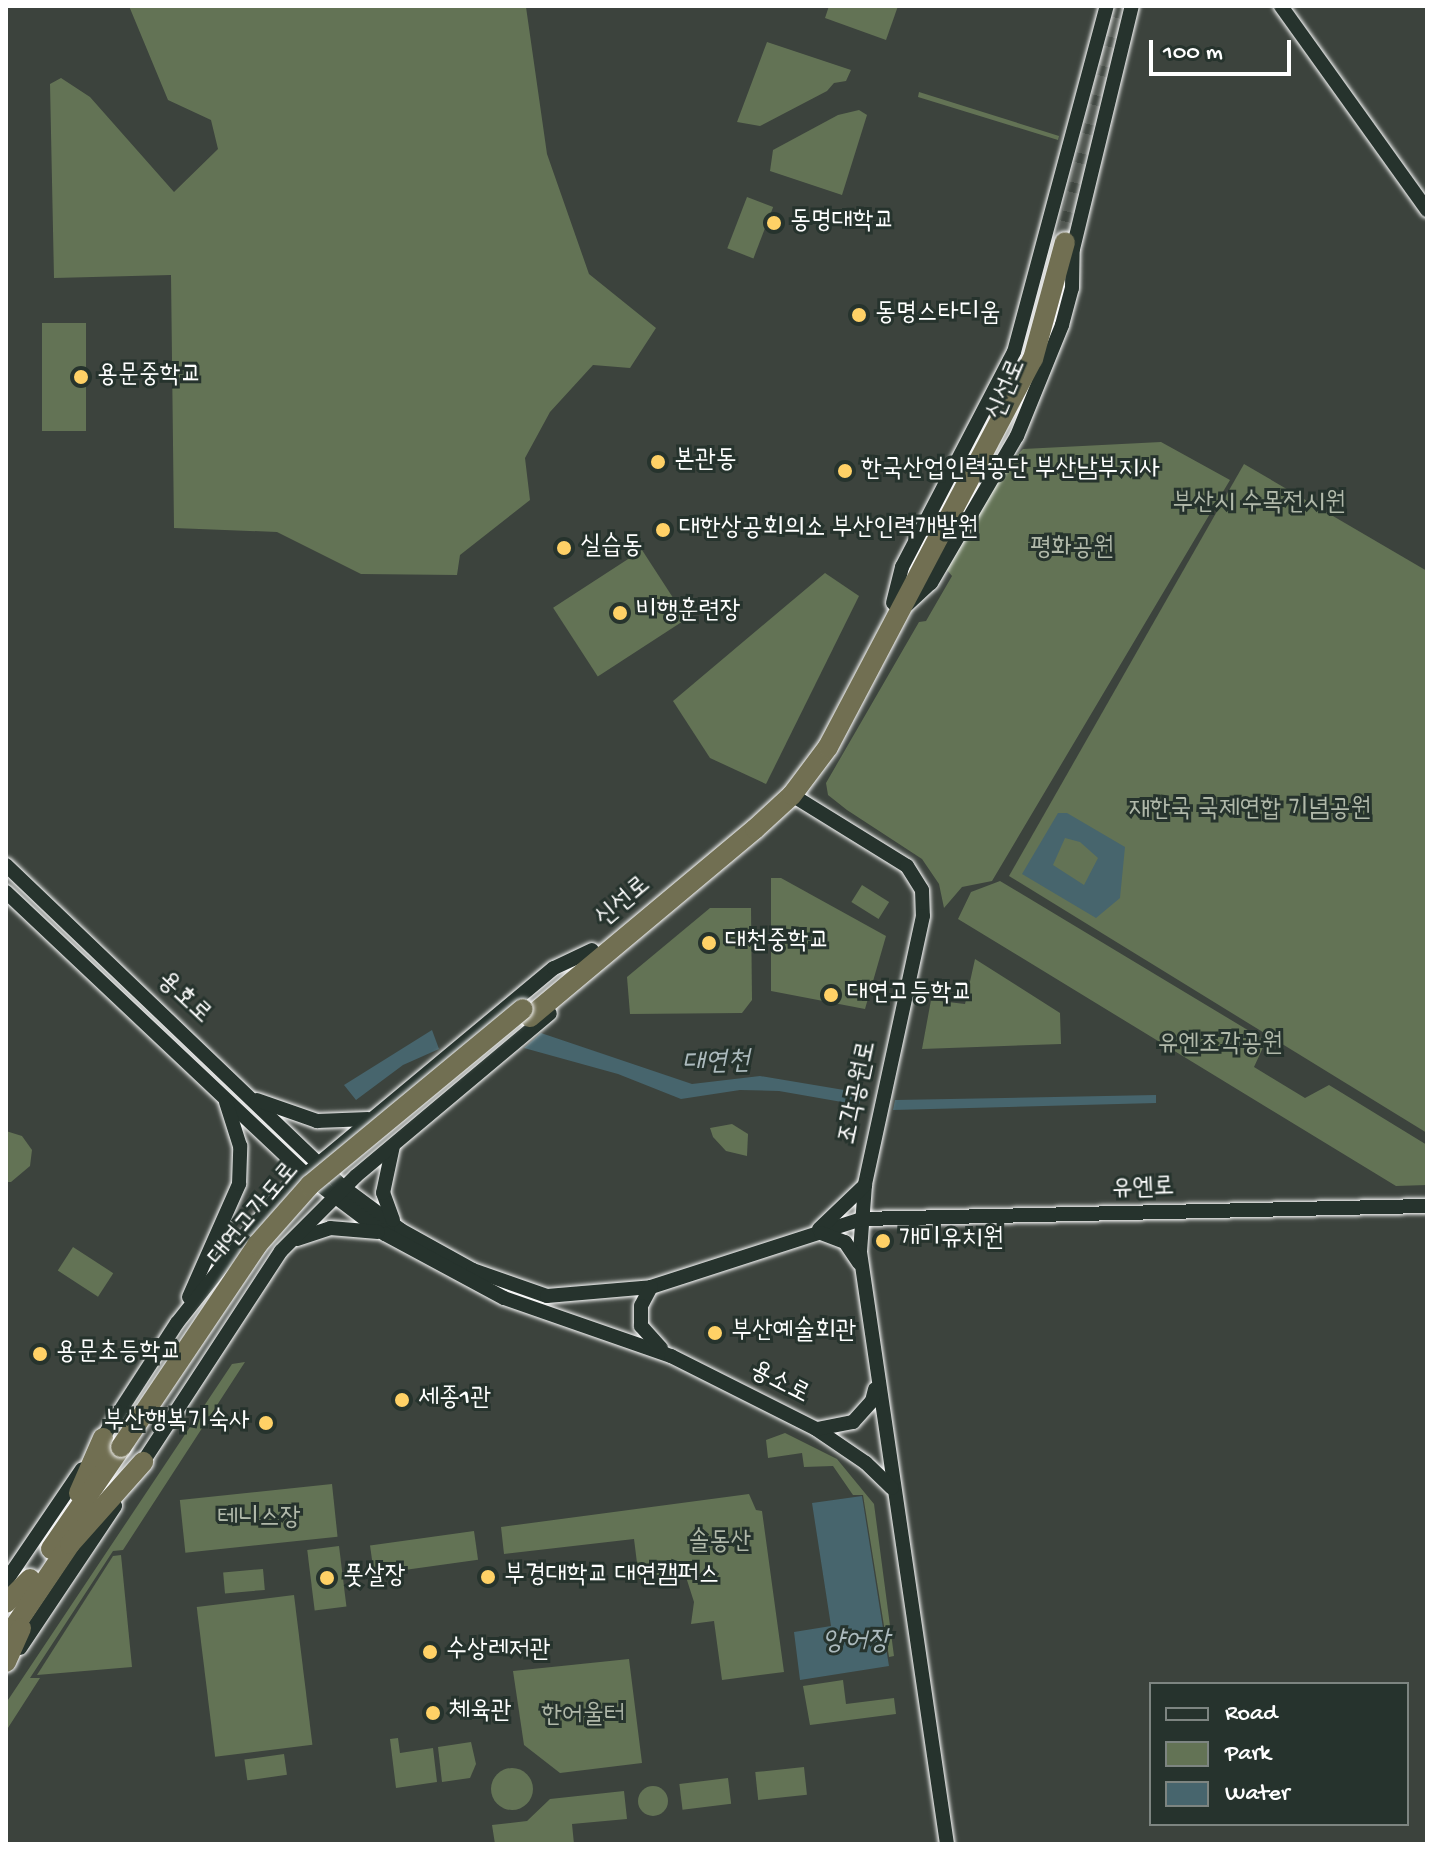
<!DOCTYPE html>
<meta charset="utf-8">
<style>
body{margin:0}
#map{position:relative;width:1433px;height:1850px;overflow:hidden;background:#3c433d;font-family:"Gochi Hand","Poor Story",sans-serif}
div>[style]{position:absolute}
[style*='--x']{left:calc(var(--x)*1px);top:calc(var(--y)*1px);width:calc(var(--w)*1px);rotate:calc(var(--a)*1deg)}
.green>*{inset:0;background:#637355;transform-origin:0 0}
.round{border-radius:50%}
.water>*{inset:0;background:#47656d}
.highway-tunnel>*{height:20px;margin-top:-10px;transform-origin:0;background:repeating-linear-gradient(90deg,#505650 0 20px,transparent 0 30px)}
.roads{filter:drop-shadow(0 0 2px #fff) drop-shadow(0 0 2px #fff)}
.secondary>*{height:14px;margin:-7px;padding:0 7px;transform-origin:7px;border-radius:7px;background:#26332d}
.highway>*{height:20px;margin:-10px;padding:0 10px;transform-origin:10px;border-radius:10px;background:#716f52}
.bridges{filter:drop-shadow(0 0 2px #fff) drop-shadow(0 0 2px #fff)}
.highway-bridge>*{height:20px;margin:-10px;padding:0 10px;transform-origin:10px;border-radius:10px;background:#716f52}
.dots>*{width:22px;height:22px;translate:-50% -50%;box-sizing:border-box;border:4px solid #26332d;border-radius:50%}
span{translate:-50% -50%;white-space:nowrap;text-align:center;line-height:1.15;-webkit-text-stroke:6px #26332d;paint-order:stroke}
.poi-label{font-size:26px;color:#fff}
.left{translate:0 -50%;text-align:left}
.right{translate:-100% -50%;text-align:right}
.street-label{font-size:26px;color:#fff}
.park-label{font-size:26px;color:#b1b9aa}
.water-label{font-size:28px;color:#acbabd;font-style:italic}
.frame{position:absolute;inset:0;border:8px solid #fff;pointer-events:none}
.legend{position:absolute;left:1149px;top:1682px;width:260px;height:144px;box-sizing:border-box;background:#26332d;border:2px solid #7d8581;margin:0;padding:10px 14px;list-style:none;font-size:24px;color:#fff}
.legend li{display:flex;align-items:center;gap:16px;height:40px}
.legend b{width:40px;border:2px solid #7d8581}
.scale{position:absolute;left:1149px;top:40px;width:142px;height:36px;box-sizing:border-box;border:4px solid #fff;border-top:0;padding-left:10px;font-size:24px;line-height:28px;white-space:nowrap;color:#fff;-webkit-text-stroke:6px #26332d;paint-order:stroke}
</style>
<div id="map">
<div class="green">
<div style="clip-path:polygon(129px 6px,526px 7px,547px 154px,589px 274px,656px 328px,630px 368px,593px 365px,550px 412px,525px 458px,530px 500px,460px 555px,457px 575px,361px 574px,277px 532px,174px 528px,171px 275px,54px 278px,50px 84px,61px 78px,90px 97px,174px 192px,218px 149px,211px 120px,168px 100px)"></div>
<div style="clip-path:polygon(829px 6px,898px 6px,886px 40px,825px 18px)"></div>
<div style="clip-path:polygon(767px 42px,851px 70px,846px 81px,834px 83px,827px 91px,760px 126px,737px 122px)"></div>
<div style="clip-path:polygon(919px 92px,1059px 136px,1058px 140px,918px 97px)"></div>
<div style="clip-path:polygon(859px 110px,867px 115px,842px 195px,770px 171px,773px 150px,838px 115px)"></div>
<div style="left:747px;top:197px;width:28px;height:55px;rotate:21deg"></div>
<div style="left:42px;top:323px;width:44px;height:108px"></div>
<div style="clip-path:polygon(1161px 442px,1230px 480px,992px 881px,962px 887px,944px 908px,939px 884px,922px 859px,847px 810px,828px 795px,826px 783px,919px 622px,926px 621px,952px 576px,947px 570px,1004px 469px,1023px 449px)"></div>
<div style="clip-path:polygon(1244px 464px,1427px 571px,1427px 1133px,1009px 876px)"></div>
<div style="left:642px;top:550px;width:82px;height:106px;rotate:57deg"></div>
<div style="clip-path:polygon(825px 573px,859px 596px,766px 784px,710px 758px,673px 701px)"></div>
<div style="clip-path:polygon(771px 878px,781px 878px,886px 936px,865px 1009px,771px 991px)"></div>
<div style="clip-path:polygon(1000px 881px,1266px 1041px,1254px 1067px,1305px 1098px,1329px 1085px,1427px 1145px,1427px 1185px,1396px 1186px,958px 919px,971px 892px)"></div>
<div style="left:862px;top:885px;width:32px;height:20px;rotate:32deg"></div>
<div style="clip-path:polygon(710px 908px,751px 908px,752px 1000px,742px 1013px,630px 1014px,627px 977px)"></div>
<div style="clip-path:polygon(975px 959px,1060px 1013px,1061px 1044px,922px 1049px,931px 1000px,965px 1004px)"></div>
<div style="clip-path:polygon(732px 1124px,748px 1134px,747px 1156px,726px 1151px,713px 1137px,710px 1128px)"></div>
<div style="clip-path:polygon(6px 1131px,22px 1136px,32px 1150px,30px 1166px,11px 1182px,6px 1182px)"></div>
<div style="left:73px;top:1247px;width:48px;height:28px;rotate:33deg"></div>
<div style="clip-path:polygon(245px 1362px,123px 1550px,113px 1551px,30px 1678px,40px 1678px,6px 1731px,6px 1703px,232px 1364px)"></div>
<div style="clip-path:polygon(785px 1433px,837px 1459px,874px 1504px,894px 1656px,889px 1657px,863px 1495px,853px 1495px,833px 1466px,804px 1467px,802px 1453px,768px 1458px,766px 1440px)"></div>
<div style="left:332px;top:1484px;width:53px;height:153px;rotate:84deg"></div>
<div style="clip-path:polygon(749px 1494px,756px 1510px,762px 1511px,784px 1672px,722px 1680px,714px 1621px,691px 1624px,694px 1602px,686px 1577px,639px 1579px,634px 1539px,504px 1554px,501px 1527px)"></div>
<div style="left:474px;top:1531px;width:29px;height:105px;rotate:82deg"></div>
<div style="left:339px;top:1546px;width:61px;height:32px;rotate:83deg"></div>
<div style="clip-path:polygon(121px 1555px,132px 1667px,37px 1675px,113px 1556px)"></div>
<div style="left:263px;top:1569px;width:21px;height:40px;rotate:85deg"></div>
<div style="left:294px;top:1595px;width:151px;height:98px;rotate:83deg"></div>
<div style="clip-path:polygon(629px 1659px,642px 1763px,560px 1773px,524px 1745px,513px 1671px)"></div>
<div style="clip-path:polygon(843px 1680px,846px 1704px,894px 1698px,896px 1714px,810px 1725px,803px 1686px)"></div>
<div style="clip-path:polygon(398px 1738px,400px 1753px,433px 1748px,437px 1782px,396px 1788px,390px 1739px)"></div>
<div style="clip-path:polygon(471px 1742px,476px 1764px,470px 1778px,442px 1782px,438px 1747px)"></div>
<div style="left:284px;top:1754px;width:21px;height:40px;rotate:82deg"></div>
<div style="left:804px;top:1767px;width:28px;height:49px;rotate:84deg"></div>
<div class="round" style="left:491px;top:1768px;width:42px;height:42px"></div>
<div style="left:728px;top:1778px;width:26px;height:49px;rotate:83deg"></div>
<div class="round" style="left:638px;top:1786px;width:30px;height:30px"></div>
<div style="clip-path:polygon(624px 1791px,627px 1819px,572px 1824px,574px 1844px,495px 1844px,492px 1825px,527px 1821px,550px 1799px)"></div>
</div>
<div class="water">
<div style="clip-path:polygon(evenodd,1058px 813px,1067px 813px,1125px 847px,1120px 898px,1096px 918px,1022px 874px,1058px 813px,1065px 838px,1080px 842px,1098px 858px,1084px 885px,1053px 865px,1065px 838px)"></div>
<div style="clip-path:polygon(432px 1030px,439px 1049px,403px 1065px,356px 1100px,344px 1085px)"></div>
<div style="clip-path:polygon(541px 1033px,692px 1084px,760px 1076px,862px 1093px,859px 1105px,779px 1091px,740px 1090px,681px 1099px,618px 1074px,524px 1048px)"></div>
<div style="clip-path:polygon(1156px 1095px,1156px 1103px,893px 1110px,895px 1100px)"></div>
<div style="clip-path:polygon(862px 1496px,889px 1666px,800px 1680px,794px 1632px,831px 1626px,812px 1503px)"></div>
</div>
<div class="highway-tunnel">
<div style="--x:1065;--y:242;--w:243;--a:-76"></div>
</div>
<div class="roads">
<div class="secondary">
<div style="--x:1281;--y:6;--w:251;--a:54.4"></div>
<div style="--x:893;--y:603;--w:37;--a:-76"></div>
<div style="--x:902;--y:567;--w:242;--a:-62.5"></div>
<div style="--x:1014;--y:352;--w:358;--a:-75"></div>
<div style="--x:907;--y:605;--w:33;--a:-43"></div>
<div style="--x:931;--y:583;--w:170;--a:-59.7"></div>
<div style="--x:1017;--y:436;--w:120;--a:-67.9"></div>
<div style="--x:1062;--y:325;--w:38;--a:-75"></div>
<div style="--x:1072;--y:288;--w:39;--a:-89"></div>
<div style="--x:1073;--y:249;--w:250;--a:-76.4"></div>
<div style="--x:792;--y:795;--w:135;--a:31.7"></div>
<div style="--x:907;--y:866;--w:28;--a:58"></div>
<div style="--x:922;--y:890;--w:26;--a:88"></div>
<div style="--x:923;--y:916;--w:275;--a:102.2"></div>
<div style="--x:865;--y:1185;--w:67;--a:94.3"></div>
<div style="--x:860;--y:1252;--w:598;--a:81.64"></div>
<div style="--x:6;--y:865;--w:466;--a:43.7"></div>
<div style="--x:343;--y:1187;--w:72;--a:36.6"></div>
<div style="--x:401;--y:1230;--w:82;--a:29.1"></div>
<div style="--x:473;--y:1270;--w:78;--a:19.4"></div>
<div style="--x:547;--y:1296;--w:104;--a:-4.9"></div>
<div style="--x:651;--y:1287;--w:221;--a:-17.9"></div>
<div style="--x:861;--y:1219;--w:566;--a:-1.32"></div>
<div style="--x:6;--y:892;--w:411;--a:43.3"></div>
<div style="--x:305;--y:1174;--w:100;--a:36.9"></div>
<div style="--x:385;--y:1234;--w:135;--a:28.3"></div>
<div style="--x:504;--y:1298;--w:177;--a:19.2"></div>
<div style="--x:671;--y:1356;--w:162;--a:26.7"></div>
<div style="--x:816;--y:1429;--w:60;--a:34.2"></div>
<div style="--x:866;--y:1463;--w:36;--a:44"></div>
<div style="--x:257;--y:1100;--w:64;--a:19.3"></div>
<div style="--x:317;--y:1121;--w:51;--a:-2.2"></div>
<div style="--x:393;--y:1220;--w:29;--a:-110"></div>
<div style="--x:383;--y:1193;--w:48;--a:-78"></div>
<div style="--x:819;--y:1229;--w:64;--a:-43.7"></div>
<div style="--x:821;--y:1233;--w:26;--a:21"></div>
<div style="--x:845;--y:1242;--w:25;--a:56"></div>
<div style="--x:297;--y:1239;--w:35;--a:-18"></div>
<div style="--x:330;--y:1228;--w:48;--a:4.8"></div>
<div style="--x:651;--y:1287;--w:21;--a:118"></div>
<div style="--x:641;--y:1306;--w:20;--a:90"></div>
<div style="--x:641;--y:1326;--w:30;--a:48"></div>
<div style="--x:189;--y:1297;--w:124;--a:-66.1"></div>
<div style="--x:239;--y:1184;--w:38;--a:-88"></div>
<div style="--x:240;--y:1146;--w:46;--a:-107.7"></div>
<div style="--x:817;--y:1429;--w:37;--a:-11"></div>
<div style="--x:853;--y:1422;--w:28;--a:-48"></div>
<div style="--x:872;--y:1401;--w:12;--a:-76"></div>
<div style="--x:98;--y:1445;--w:145;--a:-57.1"></div>
<div style="--x:177;--y:1323;--w:156;--a:-51.5"></div>
<div style="--x:274;--y:1201;--w:364;--a:-39.8"></div>
<div style="--x:554;--y:968;--w:42;--a:-25.3"></div>
<div style="--x:139;--y:1468;--w:259;--a:-56.8"></div>
<div style="--x:281;--y:1251;--w:106;--a:-45"></div>
<div style="--x:356;--y:1176;--w:253;--a:-40"></div>
<div style="--x:6;--y:1581;--w:135;--a:-55.8"></div>
<div style="--x:20;--y:1648;--w:171;--a:-56.2"></div>
</div>
<div class="highway">
<div style="--x:530;--y:1017;--w:293;--a:-39.9"></div>
<div style="--x:755;--y:829;--w:50;--a:-42.6"></div>
<div style="--x:792;--y:795;--w:60;--a:-53.1"></div>
<div style="--x:828;--y:747;--w:439;--a:-62.2"></div>
<div style="--x:1033;--y:359;--w:121;--a:-74.7"></div>
<div style="--x:79;--y:1493;--w:60;--a:-66.4"></div>
<div style="--x:51;--y:1549;--w:124;--a:-55.5"></div>
<div style="--x:6;--y:1603;--w:34;--a:-45"></div>
<div style="--x:6;--y:1639;--w:115;--a:-56"></div>
<div style="--x:70;--y:1544;--w:110;--a:-48.3"></div>
<div style="--x:6;--y:1662;--w:37;--a:-66"></div>
</div>
</div>
<div class="bridges">
<div class="highway-bridge">
<div style="--x:121;--y:1447;--w:244;--a:-56"></div>
<div style="--x:257;--y:1245;--w:80;--a:-48.5"></div>
<div style="--x:310;--y:1185;--w:276;--a:-39.6"></div>
</div>
</div>
<div class="dots">
<div style="left:774px;top:223px;background:#ffd166"></div>
<div style="left:859px;top:315px;background:#ffd166"></div>
<div style="left:81px;top:377px;background:#ffd166"></div>
<div style="left:658px;top:462px;background:#ffd166"></div>
<div style="left:845px;top:471px;background:#ffd166"></div>
<div style="left:663px;top:530px;background:#ffd166"></div>
<div style="left:564px;top:548px;background:#ffd166"></div>
<div style="left:620px;top:613px;background:#ffd166"></div>
<div style="left:709px;top:943px;background:#ffd166"></div>
<div style="left:831px;top:995px;background:#ffd166"></div>
<div style="left:883px;top:1241px;background:#ffd166"></div>
<div style="left:715px;top:1333px;background:#ffd166"></div>
<div style="left:40px;top:1354px;background:#ffd166"></div>
<div style="left:402px;top:1400px;background:#ffd166"></div>
<div style="left:266px;top:1423px;background:#ffd166"></div>
<div style="left:488px;top:1577px;background:#ffd166"></div>
<div style="left:327px;top:1578px;background:#ffd166"></div>
<div style="left:430px;top:1652px;background:#ffd166"></div>
<div style="left:433px;top:1713px;background:#ffd166"></div>
</div>
<div class="poi-label">
<span class="left" style="left:790px;top:223px">동명대학교</span>
<span class="left" style="left:875px;top:315px">동명스타디움</span>
<span class="left" style="left:97px;top:377px">용문중학교</span>
<span class="left" style="left:674px;top:462px">본관동</span>
<span class="left" style="left:861px;top:471px">한국산업인력공단 부산남부지사</span>
<span class="left" style="left:679px;top:530px">대한상공회의소 부산인력개발원</span>
<span class="left" style="left:580px;top:548px">실습동</span>
<span class="left" style="left:636px;top:613px">비행훈련장</span>
<span class="left" style="left:725px;top:943px">대천중학교</span>
<span class="left" style="left:847px;top:995px">대연고등학교</span>
<span class="left" style="left:899px;top:1241px">개미유치원</span>
<span class="left" style="left:731px;top:1333px">부산예술회관</span>
<span class="left" style="left:56px;top:1354px">용문초등학교</span>
<span class="left" style="left:418px;top:1400px">세종1관</span>
<span class="right" style="left:250px;top:1423px">부산행복기숙사</span>
<span class="left" style="left:504px;top:1577px">부경대학교 대연캠퍼스</span>
<span class="left" style="left:343px;top:1578px">풋살장</span>
<span class="left" style="left:446px;top:1652px">수상레저관</span>
<span class="left" style="left:449px;top:1713px">체육관</span>
</div>
<div class="street-label">
<span style="left:1008px;top:390px;rotate:-67deg">신선로</span>
<span style="left:624px;top:903px;rotate:-40deg">신선로</span>
<span style="left:183px;top:999px;rotate:43deg">용호로</span>
<span style="left:859px;top:1093px;rotate:-78deg">조각공원로</span>
<span style="left:1143px;top:1190px;rotate:-2deg">유엔로</span>
<span style="left:255px;top:1215px;rotate:-50deg">대연고가도로</span>
<span style="left:779px;top:1384px;rotate:27deg">용소로</span>
</div>
<div class="park-label">
<span style="left:1259px;top:505px">부산시 수목전시원</span>
<span style="left:1072px;top:550px">평화공원</span>
<span style="left:1250px;top:811px">재한국 국제연합 기념공원</span>
<span style="left:1220px;top:1046px">유엔조각공원</span>
<span style="left:259px;top:1520px">테니스장</span>
<span style="left:720px;top:1544px">솔동산</span>
<span style="left:583px;top:1717px">한어울터</span>
</div>
<div class="water-label">
<span style="left:716px;top:1064px;rotate:-2deg">대연천</span>
<span style="left:856px;top:1643px">양어장</span>
</div>
<div class="frame"></div>
<ul class="legend">
<li><b style="height:10px;background:#26332d"></b>Road</li>
<li><b style="height:22px;background:#637355"></b>Park</li>
<li><b style="height:22px;background:#47656d"></b>Water</li>
</ul>
<div class="scale">100 m</div>
</div>
